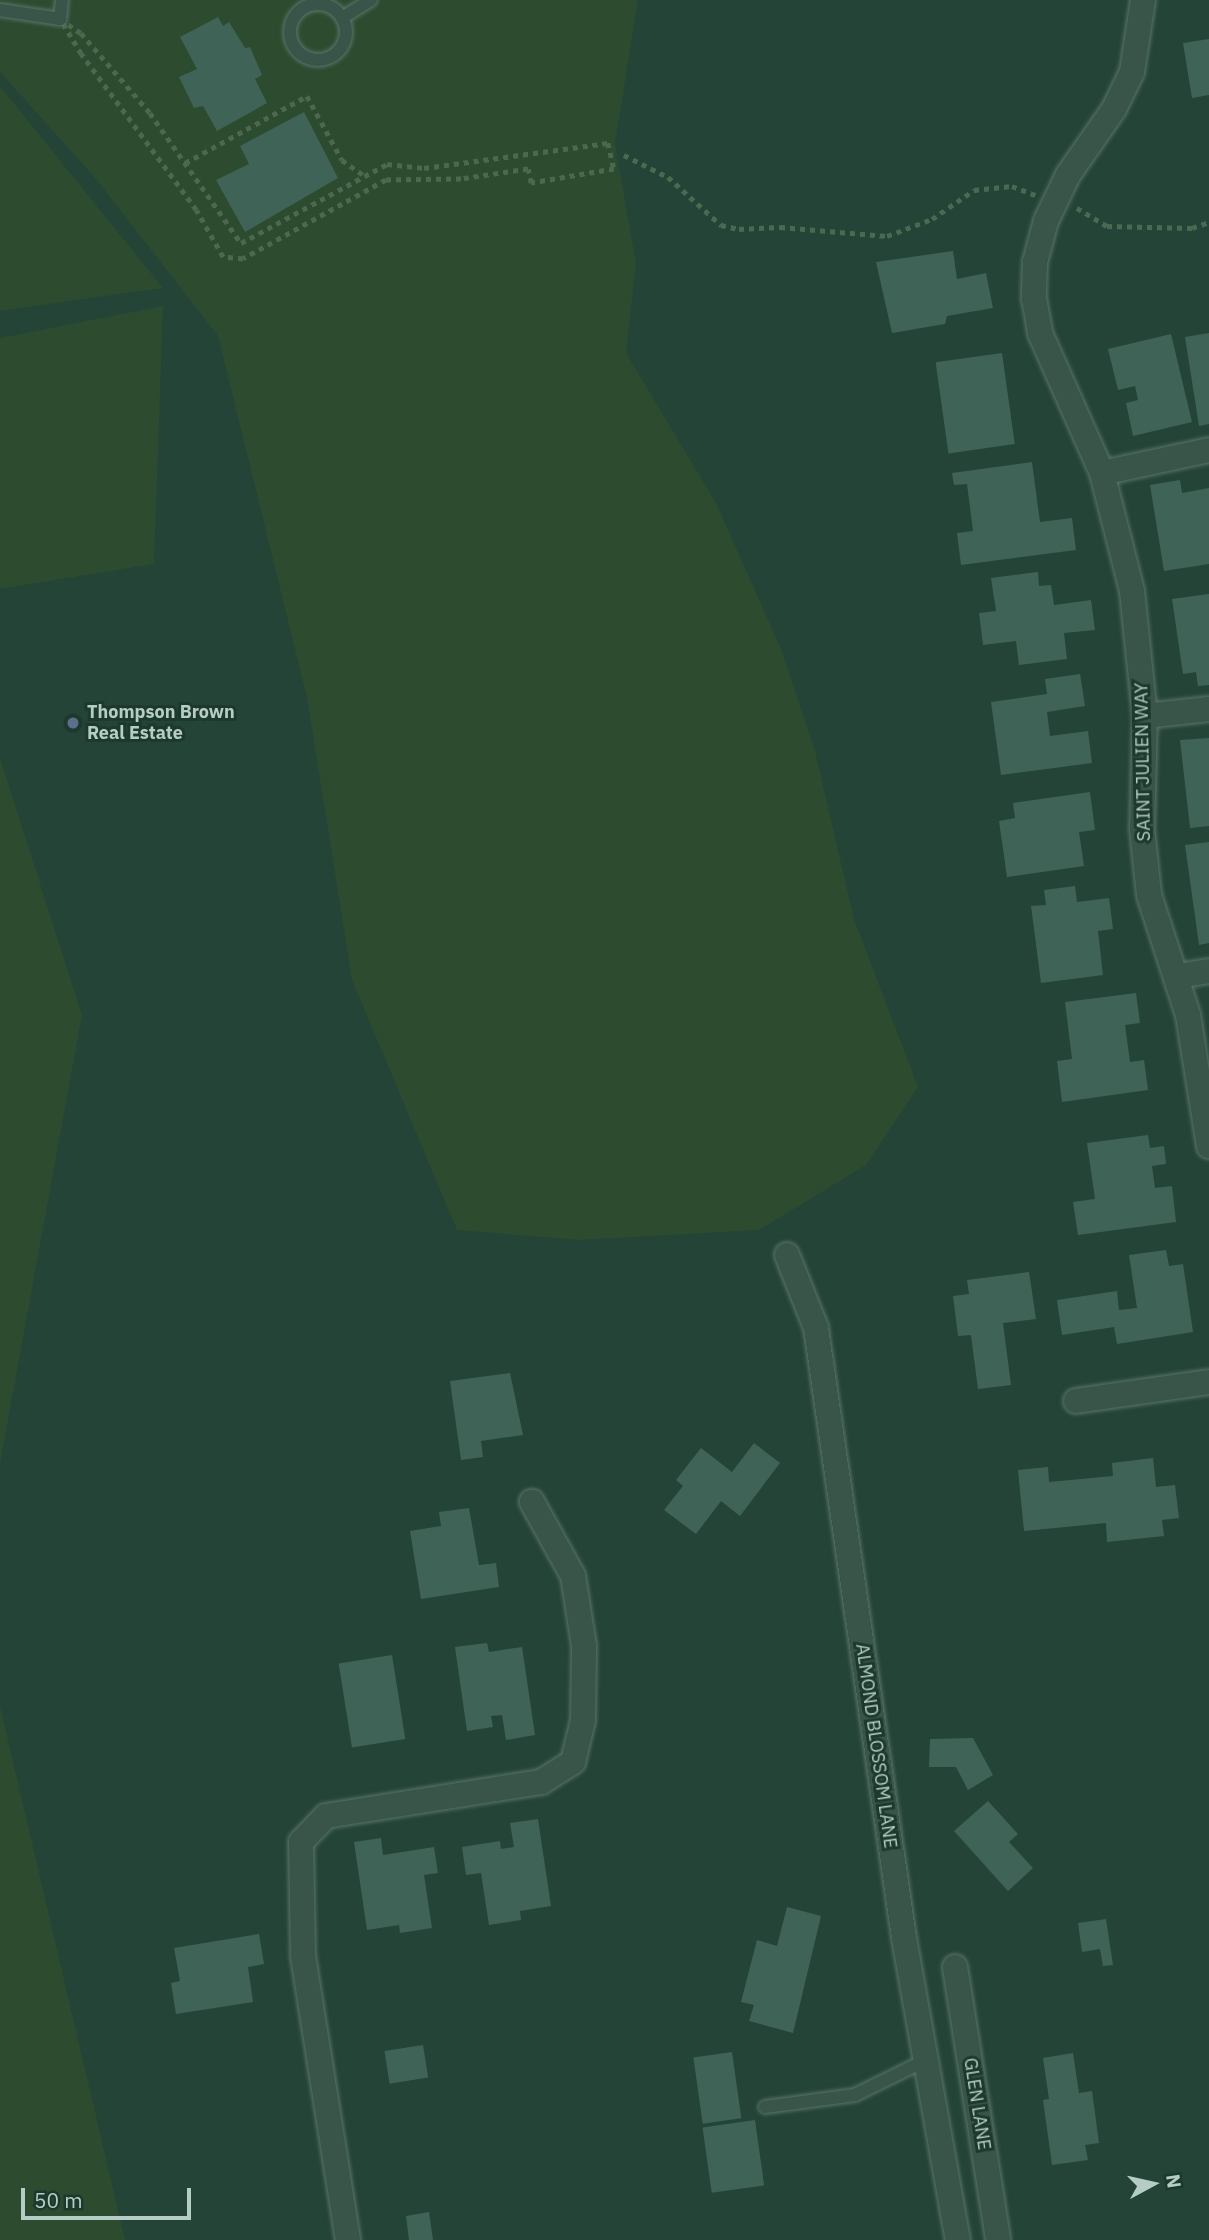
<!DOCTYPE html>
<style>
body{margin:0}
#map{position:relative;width:1209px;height:2240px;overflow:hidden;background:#244438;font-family:"IBM Plex Sans",sans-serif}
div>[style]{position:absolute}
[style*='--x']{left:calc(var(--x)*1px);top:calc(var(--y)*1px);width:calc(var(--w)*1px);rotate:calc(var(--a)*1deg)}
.green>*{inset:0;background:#2c4b2f}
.building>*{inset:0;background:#3f6457;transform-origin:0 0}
.path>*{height:4.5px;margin-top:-2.25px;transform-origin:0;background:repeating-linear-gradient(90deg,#4b6850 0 5px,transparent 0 10px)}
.roads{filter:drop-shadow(0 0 2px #5a746a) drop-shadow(0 0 2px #5a746a)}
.service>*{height:12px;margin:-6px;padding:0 6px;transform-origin:6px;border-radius:6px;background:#395449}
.service>.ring{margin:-6px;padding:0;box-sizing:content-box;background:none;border:12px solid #395449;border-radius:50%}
.minor>*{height:24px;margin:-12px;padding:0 12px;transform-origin:12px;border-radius:12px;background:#395449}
.dots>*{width:19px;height:19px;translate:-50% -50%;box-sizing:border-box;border:4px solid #1d392e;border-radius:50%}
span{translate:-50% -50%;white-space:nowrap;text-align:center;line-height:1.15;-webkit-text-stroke:6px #1d392e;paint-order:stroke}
.poi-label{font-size:18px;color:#b6cdc5;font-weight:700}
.left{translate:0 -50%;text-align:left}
.street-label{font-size:18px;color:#b6cdc5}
.north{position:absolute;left:1118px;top:2149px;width:70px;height:70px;-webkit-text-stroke:5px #1d392e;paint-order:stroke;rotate:82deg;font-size:19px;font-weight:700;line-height:28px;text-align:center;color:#b6cdc5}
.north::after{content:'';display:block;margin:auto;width:24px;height:32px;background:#b6cdc5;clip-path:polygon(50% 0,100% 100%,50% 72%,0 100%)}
.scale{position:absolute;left:21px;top:2188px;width:170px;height:32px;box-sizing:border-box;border:4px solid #b6cdc5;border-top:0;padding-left:9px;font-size:21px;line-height:24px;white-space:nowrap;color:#b6cdc5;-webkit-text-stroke:5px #1d392e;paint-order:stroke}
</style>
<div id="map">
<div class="green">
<div style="clip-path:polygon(0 0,638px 0,615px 144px,636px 263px,626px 353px,717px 505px,781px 649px,815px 751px,854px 919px,918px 1087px,866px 1165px,759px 1230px,579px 1240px,457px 1230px,352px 980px,307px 698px,218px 336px,96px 179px,0 72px)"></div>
<div style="clip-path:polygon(0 86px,163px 288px,0 311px)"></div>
<div style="clip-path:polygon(163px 306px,154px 564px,0 589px,0 338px)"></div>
<div style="clip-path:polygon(0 758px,82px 1015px,0 1464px)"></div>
<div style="clip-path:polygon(0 1706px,125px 2240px,0 2240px)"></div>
</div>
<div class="building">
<div style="clip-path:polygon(218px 17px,223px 26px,229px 22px,245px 48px,250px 47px,262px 75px,255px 79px,267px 103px,217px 131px,203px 106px,194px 108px,179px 77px,197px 69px,180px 37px)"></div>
<div style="clip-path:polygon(1209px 39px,1209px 95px,1192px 98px,1183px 43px)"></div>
<div style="clip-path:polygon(304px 112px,338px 178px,245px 232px,216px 180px,249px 164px,240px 146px)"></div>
<div style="clip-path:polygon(953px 251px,957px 279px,986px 273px,993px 308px,947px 316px,945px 324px,892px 333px,876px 262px)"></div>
<div style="clip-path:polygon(1209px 333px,1209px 424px,1199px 426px,1185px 337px)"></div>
<div style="clip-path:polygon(1171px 334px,1192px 422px,1133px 436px,1126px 403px,1138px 400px,1135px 386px,1118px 390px,1108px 349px)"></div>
<div style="left:1002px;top:353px;width:92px;height:67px;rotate:82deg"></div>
<div style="clip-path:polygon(1032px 462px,1040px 522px,1072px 518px,1076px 550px,961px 565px,957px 533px,973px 531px,967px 484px,954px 485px,952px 473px)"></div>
<div style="clip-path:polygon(1180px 480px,1182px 493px,1209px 488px,1209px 564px,1164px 571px,1150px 485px)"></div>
<div style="clip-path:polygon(1038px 572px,1039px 586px,1051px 585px,1054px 605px,1091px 600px,1095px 630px,1064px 633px,1067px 659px,1019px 665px,1016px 641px,983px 645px,979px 613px,996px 611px,991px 578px)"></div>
<div style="clip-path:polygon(1209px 594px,1209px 685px,1198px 686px,1196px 672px,1183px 674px,1172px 599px)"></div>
<div style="clip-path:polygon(1080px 674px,1085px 706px,1047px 712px,1050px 736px,1088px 731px,1092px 763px,1001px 775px,991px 702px,1047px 694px,1045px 679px)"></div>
<div style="clip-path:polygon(1209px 738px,1209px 826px,1190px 828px,1180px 740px)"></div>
<div style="clip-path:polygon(1090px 792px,1095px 830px,1079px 832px,1084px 866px,1007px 877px,999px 821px,1015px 818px,1013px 803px)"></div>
<div style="clip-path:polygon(1209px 842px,1209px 943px,1199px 945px,1185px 845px)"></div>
<div style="clip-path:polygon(1075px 886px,1077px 902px,1109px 898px,1113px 929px,1098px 931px,1103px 975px,1041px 983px,1031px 906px,1046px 905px,1044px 890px)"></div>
<div style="clip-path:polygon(1136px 993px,1140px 1023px,1125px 1025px,1130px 1062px,1144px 1060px,1148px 1090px,1062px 1102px,1057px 1061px,1072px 1059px,1065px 1002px)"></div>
<div style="clip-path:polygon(1148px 1135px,1150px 1148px,1164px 1146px,1166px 1164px,1152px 1166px,1155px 1188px,1172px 1186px,1176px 1222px,1078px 1235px,1073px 1202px,1095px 1199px,1087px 1143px)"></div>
<div style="clip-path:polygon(1166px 1250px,1169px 1266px,1183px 1264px,1193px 1332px,1117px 1344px,1114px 1327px,1062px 1335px,1057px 1300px,1117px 1291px,1119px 1310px,1137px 1308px,1129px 1255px)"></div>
<div style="clip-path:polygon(1029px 1272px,1036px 1319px,1003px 1323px,1011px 1385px,978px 1389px,971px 1335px,958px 1336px,953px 1296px,969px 1294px,967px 1280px)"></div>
<div style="clip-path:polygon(510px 1373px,523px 1435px,481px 1441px,483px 1457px,461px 1460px,450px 1381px)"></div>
<div style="clip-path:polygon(754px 1443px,780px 1463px,740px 1516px,721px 1501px,696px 1534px,664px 1510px,683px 1486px,676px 1480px,701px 1448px,732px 1472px)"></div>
<div style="clip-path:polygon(1153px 1458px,1156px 1487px,1175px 1485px,1179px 1518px,1162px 1520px,1164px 1536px,1107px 1542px,1106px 1523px,1024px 1531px,1018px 1470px,1048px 1467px,1049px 1482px,1113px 1476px,1112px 1463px)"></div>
<div style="clip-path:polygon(469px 1508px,479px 1565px,496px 1563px,499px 1587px,421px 1599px,410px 1531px,441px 1526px,439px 1512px)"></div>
<div style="clip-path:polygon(487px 1643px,489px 1652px,522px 1647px,535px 1735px,506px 1740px,502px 1715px,491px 1716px,493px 1727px,467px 1731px,455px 1647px)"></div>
<div style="left:392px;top:1655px;width:85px;height:54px;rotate:81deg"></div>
<div style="clip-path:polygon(973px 1738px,993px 1775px,968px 1790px,956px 1767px,929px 1767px,930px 1739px)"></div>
<div style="clip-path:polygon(988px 1801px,1018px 1834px,1009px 1842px,1033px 1868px,1008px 1891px,954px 1831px)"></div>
<div style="clip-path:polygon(538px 1819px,551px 1906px,520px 1911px,521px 1920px,489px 1925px,481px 1873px,466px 1875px,462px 1847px,500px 1841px,501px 1849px,514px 1847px,510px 1823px)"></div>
<div style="clip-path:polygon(381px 1838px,383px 1855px,434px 1847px,438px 1873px,424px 1875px,432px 1928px,400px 1933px,399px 1925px,367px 1930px,354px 1842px)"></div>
<div style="clip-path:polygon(787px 1907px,821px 1916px,793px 2033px,749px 2021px,754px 2005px,741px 2002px,757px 1940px,777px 1946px)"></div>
<div style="clip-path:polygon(1106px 1919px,1113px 1965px,1103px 1966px,1100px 1949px,1082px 1952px,1078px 1923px)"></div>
<div style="clip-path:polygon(259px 1934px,264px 1964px,248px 1967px,253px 2002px,176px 2014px,171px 1983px,180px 1981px,174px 1948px)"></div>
<div style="left:423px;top:2045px;width:33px;height:39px;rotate:81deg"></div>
<div style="left:732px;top:2052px;width:67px;height:39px;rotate:82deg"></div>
<div style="clip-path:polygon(1073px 2053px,1079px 2093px,1092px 2091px,1099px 2143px,1085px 2145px,1088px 2160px,1052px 2165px,1043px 2100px,1049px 2099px,1043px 2058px)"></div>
<div style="left:755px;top:2120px;width:66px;height:53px;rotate:82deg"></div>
<div style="clip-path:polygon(429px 2212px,433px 2240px,409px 2240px,406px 2216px)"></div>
</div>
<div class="path">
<div style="--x:60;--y:19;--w:25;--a:34"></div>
<div style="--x:81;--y:33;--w:106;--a:49.2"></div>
<div style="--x:150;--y:113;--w:159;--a:55"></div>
<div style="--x:241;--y:243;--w:166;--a:-28.4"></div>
<div style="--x:387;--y:164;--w:37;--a:6"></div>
<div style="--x:424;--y:168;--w:186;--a:-7.7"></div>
<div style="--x:608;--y:143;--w:27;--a:77"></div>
<div style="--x:614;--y:169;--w:84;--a:170.4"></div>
<div style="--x:531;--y:183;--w:14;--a:-102"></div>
<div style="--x:528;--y:169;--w:68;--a:171.5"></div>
<div style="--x:461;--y:179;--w:75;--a:179.2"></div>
<div style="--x:386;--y:180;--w:163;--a:151.1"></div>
<div style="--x:243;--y:259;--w:20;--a:-174"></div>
<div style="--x:223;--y:257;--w:54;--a:-119.9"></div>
<div style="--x:196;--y:210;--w:194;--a:-126.4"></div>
<div style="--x:81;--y:54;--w:41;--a:-121"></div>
<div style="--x:624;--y:155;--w:49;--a:26.6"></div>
<div style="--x:668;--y:177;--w:72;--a:42.2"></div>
<div style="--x:721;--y:225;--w:18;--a:13"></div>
<div style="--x:739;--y:229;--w:41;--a:-2.8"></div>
<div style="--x:780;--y:227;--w:107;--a:4.8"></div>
<div style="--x:887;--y:236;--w:48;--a:-20.7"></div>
<div style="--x:932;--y:219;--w:51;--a:-34.6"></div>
<div style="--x:974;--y:190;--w:38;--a:-6"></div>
<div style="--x:1012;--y:186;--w:26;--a:21"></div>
<div style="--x:185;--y:163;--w:139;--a:-28.8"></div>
<div style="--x:307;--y:96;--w:73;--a:61.3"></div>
<div style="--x:342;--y:160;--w:28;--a:35"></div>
<div style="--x:1077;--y:208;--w:35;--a:31"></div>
<div style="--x:1107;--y:226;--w:85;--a:1.3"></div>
<div style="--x:1192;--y:228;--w:18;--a:-19"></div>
</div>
<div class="roads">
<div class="service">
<div class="ring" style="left:290px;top:4px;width:44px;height:44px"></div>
<div style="--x:0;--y:10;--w:61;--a:8.5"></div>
<div style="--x:60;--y:19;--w:19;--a:-84"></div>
<div style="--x:342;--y:18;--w:34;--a:-32"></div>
<div style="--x:765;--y:2107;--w:91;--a:-7.6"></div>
<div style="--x:855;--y:2095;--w:79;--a:-26.2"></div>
</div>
<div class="minor">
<div style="--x:1143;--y:0;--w:73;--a:98.7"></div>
<div style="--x:1132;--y:72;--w:41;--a:115.9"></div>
<div style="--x:1114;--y:109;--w:80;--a:124.9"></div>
<div style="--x:1068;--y:175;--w:51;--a:115.6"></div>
<div style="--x:1046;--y:221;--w:42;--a:105"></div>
<div style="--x:1035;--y:262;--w:36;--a:92"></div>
<div style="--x:1034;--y:298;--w:36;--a:80"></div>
<div style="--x:1040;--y:333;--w:153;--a:66.1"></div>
<div style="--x:1102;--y:473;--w:122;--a:75.7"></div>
<div style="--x:1132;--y:591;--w:126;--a:84.1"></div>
<div style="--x:1145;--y:716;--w:113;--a:91.5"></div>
<div style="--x:1142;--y:829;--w:66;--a:83.9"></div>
<div style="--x:1149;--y:895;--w:126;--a:72"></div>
<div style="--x:1188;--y:1015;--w:133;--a:80.9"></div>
<div style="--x:1102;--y:473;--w:109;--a:-12.1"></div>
<div style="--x:1145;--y:716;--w:64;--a:-6.2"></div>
<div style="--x:1178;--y:976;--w:31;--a:-9"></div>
<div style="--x:787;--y:1255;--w:79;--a:68.3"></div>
<div style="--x:816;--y:1328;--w:616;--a:81.79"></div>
<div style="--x:904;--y:1938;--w:307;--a:79.9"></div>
<div style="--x:1076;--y:1401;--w:134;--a:-8.1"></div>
<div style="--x:955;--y:1967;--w:276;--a:81"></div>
<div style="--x:348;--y:2240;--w:289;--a:-99"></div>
<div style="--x:303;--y:1955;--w:113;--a:-91"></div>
<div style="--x:301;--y:1842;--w:36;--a:-46"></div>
<div style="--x:326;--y:1816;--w:218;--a:-9"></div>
<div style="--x:541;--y:1782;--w:38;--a:-32"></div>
<div style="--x:573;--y:1762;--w:43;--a:-76.6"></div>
<div style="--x:583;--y:1720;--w:74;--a:-89.2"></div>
<div style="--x:584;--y:1646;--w:71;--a:-98.9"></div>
<div style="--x:573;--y:1576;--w:85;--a:-119"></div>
</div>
</div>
<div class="dots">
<div style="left:73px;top:723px;background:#5c6f8a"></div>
</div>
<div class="poi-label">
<span class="left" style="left:87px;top:723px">Thompson Brown<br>Real Estate</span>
</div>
<div class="street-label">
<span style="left:1143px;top:762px;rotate:-91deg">SAINT JULIEN WAY</span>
<span style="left:876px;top:1746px;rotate:82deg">ALMOND BLOSSOM LANE</span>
<span style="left:977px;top:2104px;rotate:81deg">GLEN LANE</span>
</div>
<div class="north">N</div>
<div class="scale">50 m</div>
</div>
